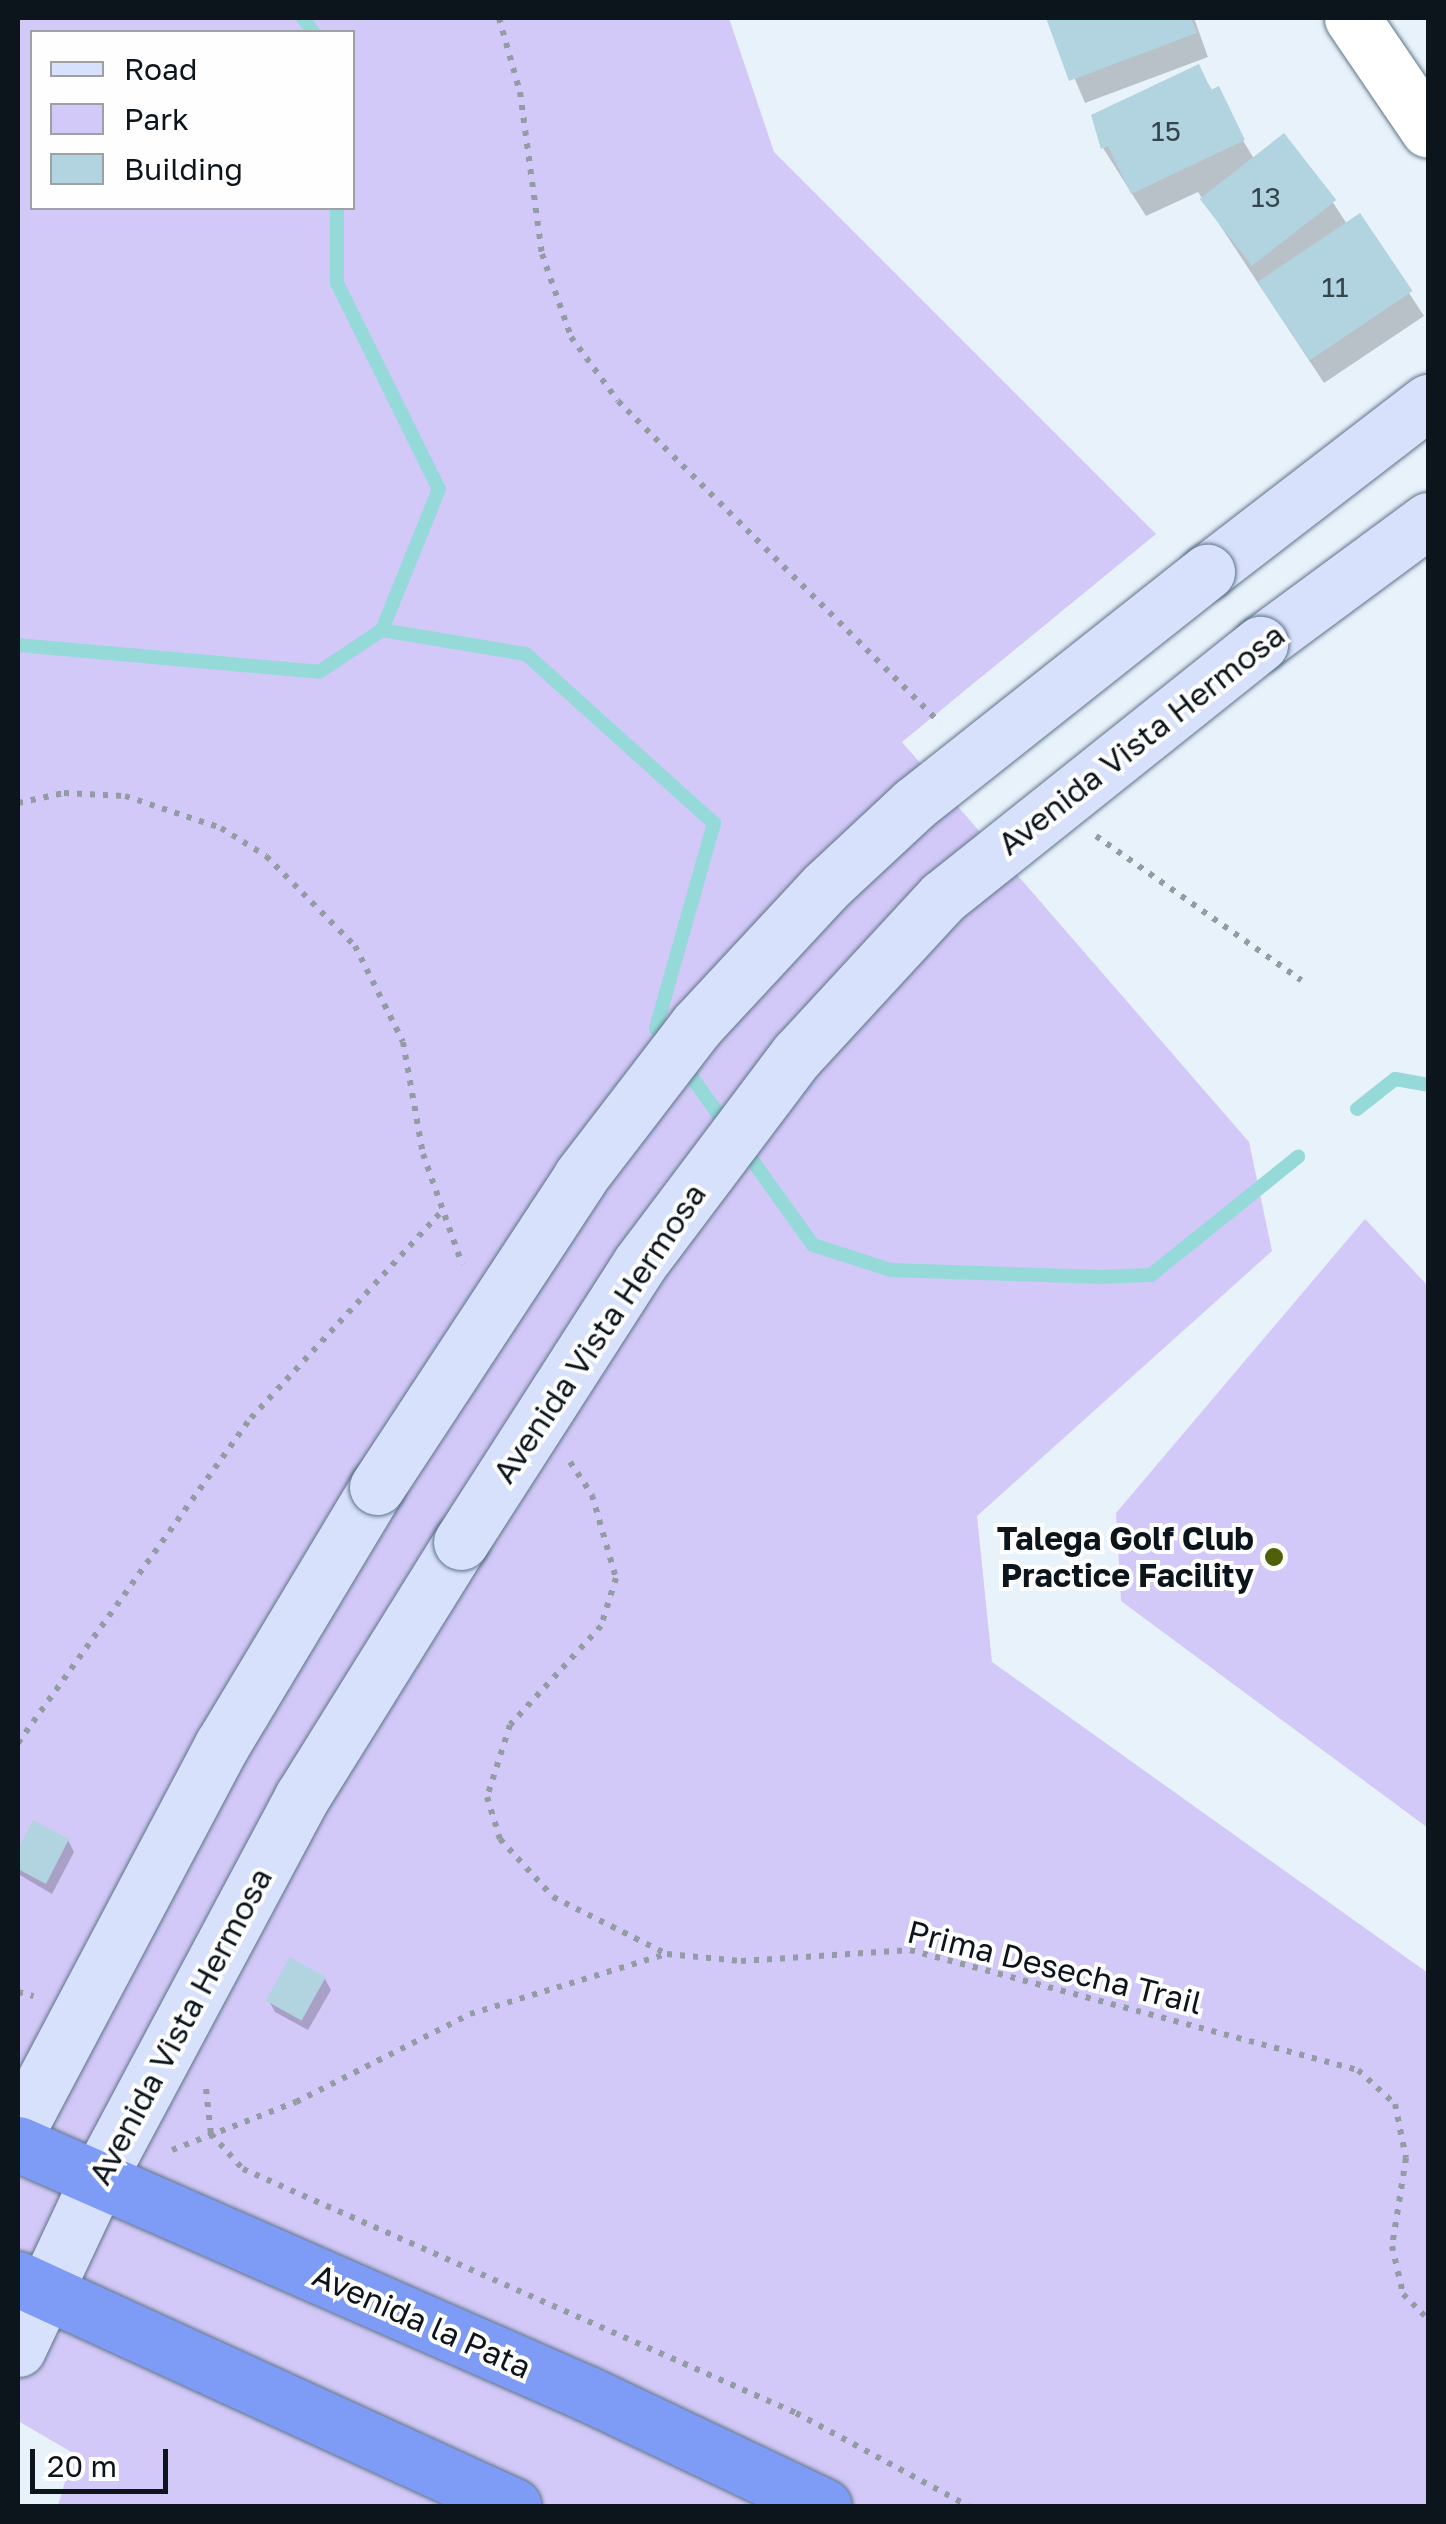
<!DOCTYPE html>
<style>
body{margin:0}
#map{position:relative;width:1446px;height:2524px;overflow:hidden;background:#e8f2fb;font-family:"Golos Text",sans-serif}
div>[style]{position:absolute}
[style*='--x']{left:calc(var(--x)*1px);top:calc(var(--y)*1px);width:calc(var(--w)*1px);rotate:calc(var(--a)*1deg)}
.green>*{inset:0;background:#d3c9f8}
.shadow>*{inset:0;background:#0003}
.stream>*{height:14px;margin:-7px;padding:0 7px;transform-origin:7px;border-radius:7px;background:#96d9d9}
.building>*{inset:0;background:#b1d4e0;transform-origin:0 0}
.path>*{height:6px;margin-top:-3px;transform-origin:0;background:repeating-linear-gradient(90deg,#939ca4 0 5px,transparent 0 13px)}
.roads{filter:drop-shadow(0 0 2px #5d7387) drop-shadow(0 0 2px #5d7387)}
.street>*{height:55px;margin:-27.5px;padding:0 27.5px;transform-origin:27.5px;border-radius:27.5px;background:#fff}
.secondary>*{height:55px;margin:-27.5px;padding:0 27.5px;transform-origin:27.5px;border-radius:27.5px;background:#d8e1fc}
.highway>*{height:55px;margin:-27.5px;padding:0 27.5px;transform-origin:27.5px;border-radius:27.5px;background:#7e9bf6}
.bridges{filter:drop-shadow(0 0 2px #5d7387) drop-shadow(0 0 2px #5d7387)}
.secondary-bridge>*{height:55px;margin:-27.5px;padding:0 27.5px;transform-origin:27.5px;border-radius:27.5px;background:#d8e1fc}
.dots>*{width:28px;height:28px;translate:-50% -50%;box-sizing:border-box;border:5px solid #fefefe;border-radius:50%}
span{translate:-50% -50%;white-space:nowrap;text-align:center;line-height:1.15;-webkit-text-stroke:8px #fefefe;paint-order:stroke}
.number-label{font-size:28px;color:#35454d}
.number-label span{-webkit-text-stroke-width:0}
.street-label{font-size:32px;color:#0c151c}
.poi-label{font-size:32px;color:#0c151c;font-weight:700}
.right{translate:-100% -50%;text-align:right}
.frame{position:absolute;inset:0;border:20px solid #0c151c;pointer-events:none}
.legend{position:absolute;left:30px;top:30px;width:325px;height:180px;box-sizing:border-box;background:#fefefe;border:2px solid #9da1a4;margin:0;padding:12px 18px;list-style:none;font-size:30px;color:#0c151c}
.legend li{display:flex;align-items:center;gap:20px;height:50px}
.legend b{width:50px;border:2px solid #9da1a4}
.scale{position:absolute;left:30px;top:2449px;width:138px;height:45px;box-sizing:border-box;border:5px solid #0c151c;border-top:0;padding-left:12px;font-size:30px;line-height:35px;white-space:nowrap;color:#0c151c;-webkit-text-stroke:8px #fefefe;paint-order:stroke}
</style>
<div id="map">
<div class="green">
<div style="clip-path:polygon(evenodd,18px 18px,729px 18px,774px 152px,1156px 534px,902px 742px,1249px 1142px,1272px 1251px,977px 1516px,992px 1662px,1428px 1973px,1428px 2506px,58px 2506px,73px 2453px,18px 2421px,18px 18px,32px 32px,352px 32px,352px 208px,32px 208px,32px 32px)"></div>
<div style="clip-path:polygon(1365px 1219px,1428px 1286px,1428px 1828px,1121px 1601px,1116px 1513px)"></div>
</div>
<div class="shadow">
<div style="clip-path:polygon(1049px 18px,1194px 18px,1208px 57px,1085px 103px)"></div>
<div style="clip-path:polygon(1198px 67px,1253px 157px,1311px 169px,1347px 224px,1359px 216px,1424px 316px,1324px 383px,1198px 192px,1146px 216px,1103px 148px)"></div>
<div style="clip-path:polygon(34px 1823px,68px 1840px,74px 1852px,52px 1894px,18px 1874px,18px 1854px)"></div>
<div style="clip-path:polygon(325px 1979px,331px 1990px,308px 2030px,275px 2012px,269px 2001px)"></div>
</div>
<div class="stream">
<div style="--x:303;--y:18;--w:17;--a:54"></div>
<div style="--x:337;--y:208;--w:75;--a:90"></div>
<div style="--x:337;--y:283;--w:230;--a:63.7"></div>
<div style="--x:439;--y:489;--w:152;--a:112"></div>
<div style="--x:382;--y:630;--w:146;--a:9.5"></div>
<div style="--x:526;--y:654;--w:253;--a:42"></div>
<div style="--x:714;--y:823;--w:213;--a:105.8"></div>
<div style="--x:656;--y:1028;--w:20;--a:53"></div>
<div style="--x:18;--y:645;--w:302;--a:5.1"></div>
<div style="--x:319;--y:672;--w:76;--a:-33.7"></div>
<div style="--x:683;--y:1065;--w:79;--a:54.3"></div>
<div style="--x:1357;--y:1109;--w:48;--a:-38.3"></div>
<div style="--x:1395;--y:1079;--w:34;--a:10"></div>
<div style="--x:742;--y:1146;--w:122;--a:54.4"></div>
<div style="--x:813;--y:1245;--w:82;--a:17.8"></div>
<div style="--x:891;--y:1270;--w:207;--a:1.9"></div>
<div style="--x:1098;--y:1277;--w:53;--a:-2.2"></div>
<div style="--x:1151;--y:1275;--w:189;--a:-38.8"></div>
</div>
<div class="building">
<div style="clip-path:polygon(1046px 18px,1191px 18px,1197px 33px,1069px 81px)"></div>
<div style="clip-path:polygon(1199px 64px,1211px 90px,1219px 86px,1245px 140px,1131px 194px,1108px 146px,1101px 149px,1091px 115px)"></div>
<div style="left:1284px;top:133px;width:85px;height:107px;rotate:52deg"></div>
<div style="left:1360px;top:213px;width:94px;height:124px;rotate:56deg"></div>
<div style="clip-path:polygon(33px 1820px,69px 1839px,46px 1884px,18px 1869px,18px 1849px)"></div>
<div style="left:290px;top:1957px;width:41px;height:50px;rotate:29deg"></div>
</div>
<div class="path">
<div style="--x:499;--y:18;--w:77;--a:74.2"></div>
<div style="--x:520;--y:92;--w:163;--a:82.3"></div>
<div style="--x:542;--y:254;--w:88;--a:70.7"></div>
<div style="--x:571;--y:337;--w:79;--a:53.7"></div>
<div style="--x:618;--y:401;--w:455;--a:45"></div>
<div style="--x:18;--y:803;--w:47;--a:-12.3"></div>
<div style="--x:64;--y:793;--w:61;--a:2.8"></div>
<div style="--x:125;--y:796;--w:101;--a:18.4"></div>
<div style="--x:221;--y:828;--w:53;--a:31.9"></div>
<div style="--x:266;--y:856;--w:127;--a:45.3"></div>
<div style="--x:355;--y:946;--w:107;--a:63.4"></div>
<div style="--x:403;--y:1042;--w:114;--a:79.9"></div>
<div style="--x:423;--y:1154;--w:117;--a:70.5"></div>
<div style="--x:1096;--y:836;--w:251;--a:35.1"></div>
<div style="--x:570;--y:1462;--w:40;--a:56"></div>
<div style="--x:592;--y:1495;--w:86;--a:73.9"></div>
<div style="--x:616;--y:1578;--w:50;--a:107.4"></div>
<div style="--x:601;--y:1626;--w:134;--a:132.6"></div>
<div style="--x:510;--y:1725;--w:76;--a:107.7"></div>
<div style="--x:487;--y:1797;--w:44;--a:72.8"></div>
<div style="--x:500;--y:1839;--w:79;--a:47.6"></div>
<div style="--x:553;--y:1897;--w:127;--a:26.6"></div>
<div style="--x:667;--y:1954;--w:74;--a:5.4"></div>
<div style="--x:741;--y:1961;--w:169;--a:-3.7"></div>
<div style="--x:910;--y:1950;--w:464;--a:15"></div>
<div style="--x:1358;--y:2070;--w:50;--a:42.6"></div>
<div style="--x:1395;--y:2104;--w:55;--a:78.5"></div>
<div style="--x:1406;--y:2158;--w:89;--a:99"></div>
<div style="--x:1392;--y:2246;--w:49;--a:77.1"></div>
<div style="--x:1403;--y:2294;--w:35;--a:45"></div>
<div style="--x:18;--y:1743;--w:400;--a:-54.4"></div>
<div style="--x:251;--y:1418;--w:283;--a:-47.3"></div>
<div style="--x:18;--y:1992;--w:16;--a:15"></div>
<div style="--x:206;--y:2089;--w:45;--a:83.7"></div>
<div style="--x:211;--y:2134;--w:47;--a:47.6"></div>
<div style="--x:243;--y:2169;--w:604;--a:23.81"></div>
<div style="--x:796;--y:2413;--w:196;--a:28.4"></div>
<div style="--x:172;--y:2150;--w:133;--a:-21.2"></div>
<div style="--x:296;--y:2102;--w:195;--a:-26.8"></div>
<div style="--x:470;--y:2014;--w:205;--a:-17"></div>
</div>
<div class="roads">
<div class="street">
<div style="--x:1352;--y:18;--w:135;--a:55.8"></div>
</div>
<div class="secondary">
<div style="--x:1207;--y:572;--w:279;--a:-37.6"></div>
<div style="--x:1260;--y:644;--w:209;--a:-36.4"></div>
<div style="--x:18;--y:2130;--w:436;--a:-62.1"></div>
<div style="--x:222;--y:1745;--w:301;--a:-59"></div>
<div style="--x:18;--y:2349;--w:188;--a:-64.8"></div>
<div style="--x:98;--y:2179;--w:433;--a:-61.9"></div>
<div style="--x:302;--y:1797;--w:301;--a:-58.1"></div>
</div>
<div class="highway">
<div style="--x:18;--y:2144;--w:622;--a:23.68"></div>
<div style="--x:588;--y:2394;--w:261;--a:25.4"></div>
<div style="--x:18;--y:2279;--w:545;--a:24.59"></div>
</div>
</div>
<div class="bridges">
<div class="secondary-bridge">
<div style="--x:377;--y:1487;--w:372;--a:-56.7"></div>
<div style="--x:581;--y:1176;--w:189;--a:-52.5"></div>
<div style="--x:696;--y:1026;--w:190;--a:-47.1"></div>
<div style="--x:825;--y:887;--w:122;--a:-43"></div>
<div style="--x:914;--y:804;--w:374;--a:-38.4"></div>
<div style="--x:461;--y:1542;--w:331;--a:-57.3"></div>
<div style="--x:640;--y:1263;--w:261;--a:-53"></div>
<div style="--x:797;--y:1055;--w:215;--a:-47.3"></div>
<div style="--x:943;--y:897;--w:406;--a:-38.6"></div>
</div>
</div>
<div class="dots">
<div style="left:1274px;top:1557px;background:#4f6108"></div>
</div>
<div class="number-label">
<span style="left:1166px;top:131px">15</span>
<span style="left:1266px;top:197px">13</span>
<span style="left:1335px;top:287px">11</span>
</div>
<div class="street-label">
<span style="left:1141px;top:739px;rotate:-38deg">Avenida Vista Hermosa</span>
<span style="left:599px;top:1333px;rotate:-56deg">Avenida Vista Hermosa</span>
<span style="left:1055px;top:1967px;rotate:14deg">Prima Desecha Trail</span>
<span style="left:180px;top:2026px;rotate:-62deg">Avenida Vista Hermosa</span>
<span style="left:422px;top:2321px;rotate:24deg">Avenida la Pata</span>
</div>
<div class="poi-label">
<span class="right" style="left:1254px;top:1557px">Talega Golf Club<br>Practice Facility</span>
</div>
<div class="frame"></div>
<ul class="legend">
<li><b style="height:12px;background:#d8e1fc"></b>Road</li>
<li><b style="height:28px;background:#d3c9f8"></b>Park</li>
<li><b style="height:28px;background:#b1d4e0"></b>Building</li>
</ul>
<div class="scale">20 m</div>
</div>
